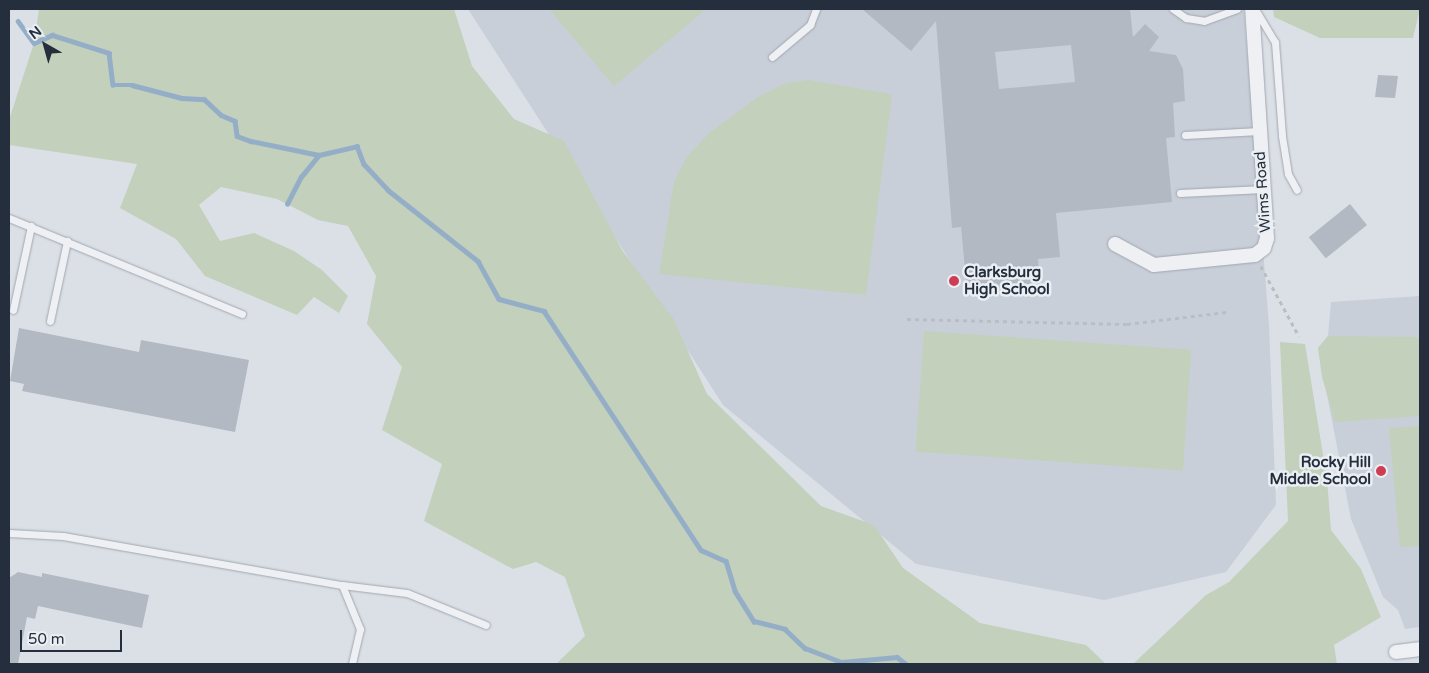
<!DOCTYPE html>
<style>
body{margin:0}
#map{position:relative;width:1429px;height:673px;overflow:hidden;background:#dbe0e6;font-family:"Varela Round",sans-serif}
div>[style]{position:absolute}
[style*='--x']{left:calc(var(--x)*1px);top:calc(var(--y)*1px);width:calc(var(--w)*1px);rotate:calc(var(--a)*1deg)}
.built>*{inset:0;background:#c9cfd8}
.green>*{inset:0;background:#c2d0bc;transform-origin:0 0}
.stream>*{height:4.5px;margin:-2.25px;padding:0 2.25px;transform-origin:2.25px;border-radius:2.25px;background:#95aec7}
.building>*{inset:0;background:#b3b9c3;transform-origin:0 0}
.path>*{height:2.5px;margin-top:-1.25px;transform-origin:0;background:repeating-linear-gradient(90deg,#babec4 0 4px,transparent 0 8px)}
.roads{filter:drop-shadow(0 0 1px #a1a7b0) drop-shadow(0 0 1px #a1a7b0)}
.lane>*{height:7px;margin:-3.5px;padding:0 3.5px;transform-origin:3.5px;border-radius:3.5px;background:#eef0f4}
.street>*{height:14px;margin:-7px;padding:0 7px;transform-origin:7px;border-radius:7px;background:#eef0f4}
.dots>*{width:14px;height:14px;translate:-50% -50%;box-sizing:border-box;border:2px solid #ebeff4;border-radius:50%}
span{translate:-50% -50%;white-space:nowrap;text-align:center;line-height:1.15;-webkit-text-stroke:5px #ebeff4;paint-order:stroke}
.street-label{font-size:15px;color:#252e3c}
.poi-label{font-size:15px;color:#252e3c;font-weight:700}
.left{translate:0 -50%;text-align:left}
.right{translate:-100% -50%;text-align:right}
.frame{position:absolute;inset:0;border:10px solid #252e3c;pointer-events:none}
.north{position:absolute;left:20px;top:20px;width:50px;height:50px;-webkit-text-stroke:4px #ebeff4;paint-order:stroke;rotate:322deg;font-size:14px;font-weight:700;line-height:20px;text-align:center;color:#252e3c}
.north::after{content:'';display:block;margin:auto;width:18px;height:22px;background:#252e3c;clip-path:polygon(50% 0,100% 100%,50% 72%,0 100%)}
.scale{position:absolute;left:20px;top:630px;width:102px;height:22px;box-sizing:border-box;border:2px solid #252e3c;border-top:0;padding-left:6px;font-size:15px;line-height:18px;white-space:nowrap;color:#252e3c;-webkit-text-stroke:4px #ebeff4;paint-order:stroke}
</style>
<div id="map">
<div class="built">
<div style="clip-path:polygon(468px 9px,1244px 9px,1269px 325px,1276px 505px,1226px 572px,1104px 600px,916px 564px,723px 405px)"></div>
<div style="clip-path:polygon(1420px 296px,1420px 627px,1405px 629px,1398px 610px,1383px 597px,1351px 519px,1318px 348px,1328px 336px,1331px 302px)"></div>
</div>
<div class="green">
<div style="clip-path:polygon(39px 9px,454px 9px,472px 66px,514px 119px,564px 141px,622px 250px,674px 320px,707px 394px,821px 506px,874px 525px,903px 568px,980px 623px,1086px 645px,1106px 664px,556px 664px,585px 636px,565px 577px,536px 562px,513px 569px,424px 521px,442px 464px,382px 430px,402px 367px,367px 324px,376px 276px,348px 226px,318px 220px,277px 199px,221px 187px,199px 205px,220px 241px,254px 233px,294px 251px,322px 270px,348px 296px,339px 313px,314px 297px,297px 315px,205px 276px,176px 239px,120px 208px,137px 164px,9px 145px,9px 120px,34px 43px)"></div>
<div style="clip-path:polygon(549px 9px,702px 9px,704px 11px,614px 86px)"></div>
<div style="clip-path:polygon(1273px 9px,1420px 9px,1413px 38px,1320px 38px,1274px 17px)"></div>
<div style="clip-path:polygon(808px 80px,892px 94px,866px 295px,659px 274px,674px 182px,686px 158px,708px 134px,758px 97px,786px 83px)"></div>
<div style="left:924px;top:331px;width:268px;height:121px;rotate:4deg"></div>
<div style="clip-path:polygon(1328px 336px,1420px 337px,1420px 416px,1335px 422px,1322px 377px,1318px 348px)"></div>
<div style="clip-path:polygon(1280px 342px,1305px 344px,1327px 479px,1331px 530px,1361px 569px,1381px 617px,1334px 645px,1337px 664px,1133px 664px,1206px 595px,1229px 582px,1288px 521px)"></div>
<div style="clip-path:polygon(1420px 426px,1420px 546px,1400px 547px,1389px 428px)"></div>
</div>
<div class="stream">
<div style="--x:18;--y:21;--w:27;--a:54"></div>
<div style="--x:34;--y:43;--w:20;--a:-24"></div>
<div style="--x:52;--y:35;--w:60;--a:17.5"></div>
<div style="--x:109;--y:53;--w:32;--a:83"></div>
<div style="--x:113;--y:85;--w:19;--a:0"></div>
<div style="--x:132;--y:85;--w:52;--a:14.6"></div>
<div style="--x:182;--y:98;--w:22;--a:3"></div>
<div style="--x:204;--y:99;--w:23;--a:43"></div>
<div style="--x:221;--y:115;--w:15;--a:23"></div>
<div style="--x:235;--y:121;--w:15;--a:82"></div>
<div style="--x:237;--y:136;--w:15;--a:20"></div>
<div style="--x:251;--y:141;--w:69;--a:11.6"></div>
<div style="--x:319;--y:155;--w:39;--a:-13"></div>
<div style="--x:357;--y:146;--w:19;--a:69"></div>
<div style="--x:364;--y:164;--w:35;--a:47"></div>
<div style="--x:388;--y:190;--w:115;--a:38.3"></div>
<div style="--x:478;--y:261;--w:43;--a:61.1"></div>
<div style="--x:499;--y:299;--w:47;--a:14.9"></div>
<div style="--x:544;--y:311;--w:286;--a:56.7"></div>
<div style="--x:701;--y:550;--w:27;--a:24"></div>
<div style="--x:726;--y:561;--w:31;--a:73"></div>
<div style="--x:735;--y:591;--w:36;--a:58"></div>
<div style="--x:754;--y:621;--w:32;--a:14"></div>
<div style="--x:785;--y:629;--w:28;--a:44"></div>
<div style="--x:805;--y:648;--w:40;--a:21"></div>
<div style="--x:842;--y:662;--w:55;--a:-5.2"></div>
<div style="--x:897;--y:657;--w:11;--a:38"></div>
<div style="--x:287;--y:204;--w:30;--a:-63"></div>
<div style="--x:301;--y:177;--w:28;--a:-51"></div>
</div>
<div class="building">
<div style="clip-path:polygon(evenodd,862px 9px,1130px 9px,1133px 37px,1145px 24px,1159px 37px,1149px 51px,1176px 55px,1183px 69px,1185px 101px,1173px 103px,1175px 137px,1166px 138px,1172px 202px,1056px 213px,1060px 257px,1038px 259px,1040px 284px,967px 291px,961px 227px,952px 228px,936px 21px,911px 51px,862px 9px,1071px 45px,1075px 82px,999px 89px,995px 52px,1071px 45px)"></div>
<div style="clip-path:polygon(1378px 75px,1398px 76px,1395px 98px,1375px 97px)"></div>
<div style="left:1350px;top:204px;width:27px;height:53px;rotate:51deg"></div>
<div style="clip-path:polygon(19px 328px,139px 352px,141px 340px,249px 360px,235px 432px,22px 391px,24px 384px,10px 381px)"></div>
<div style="clip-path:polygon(18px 572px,42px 577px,42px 573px,149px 595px,142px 628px,38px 606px,35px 619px,27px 617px,18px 664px,9px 664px,9px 578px)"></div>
</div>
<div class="path">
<div style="--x:1261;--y:266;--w:80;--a:61.5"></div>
<div style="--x:907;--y:319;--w:220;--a:1.3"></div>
<div style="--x:1127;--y:324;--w:100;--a:-6.9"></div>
</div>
<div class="roads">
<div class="lane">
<div style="--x:1173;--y:9;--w:16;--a:35"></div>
<div style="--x:1186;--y:18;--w:18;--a:9"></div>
<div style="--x:1204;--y:21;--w:35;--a:-20"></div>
<div style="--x:1255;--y:9;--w:39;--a:59"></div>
<div style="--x:1275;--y:42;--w:94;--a:85.7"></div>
<div style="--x:1282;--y:136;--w:38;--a:81"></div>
<div style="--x:1288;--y:174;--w:18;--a:61"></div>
<div style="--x:772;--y:57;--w:50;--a:-40.1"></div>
<div style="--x:810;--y:25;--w:17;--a:-69"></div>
<div style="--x:1185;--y:135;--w:74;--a:-3.1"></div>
<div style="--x:1180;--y:193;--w:83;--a:-2.8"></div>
<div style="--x:9;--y:218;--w:252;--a:22.4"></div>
<div style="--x:13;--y:310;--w:86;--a:-77.9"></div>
<div style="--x:50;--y:321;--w:82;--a:-78"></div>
<div style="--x:9;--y:533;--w:54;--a:3.2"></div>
<div style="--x:63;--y:536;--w:283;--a:10"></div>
<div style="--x:342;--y:585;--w:65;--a:7"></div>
<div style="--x:407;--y:593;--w:85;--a:22.1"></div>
<div style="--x:342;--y:585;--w:48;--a:67.8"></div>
<div style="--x:360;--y:629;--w:36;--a:103"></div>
</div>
<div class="street">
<div style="--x:1115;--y:244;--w:44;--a:28.3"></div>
<div style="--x:1154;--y:265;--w:101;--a:-5.7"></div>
<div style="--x:1255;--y:255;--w:11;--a:-38"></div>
<div style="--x:1264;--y:248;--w:10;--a:-73"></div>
<div style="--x:1267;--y:238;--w:229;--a:-93.7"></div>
<div style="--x:1396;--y:652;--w:24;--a:-7"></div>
</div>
</div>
<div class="dots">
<div style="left:954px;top:281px;background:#cf3d55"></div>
<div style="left:1381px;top:471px;background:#cf3d55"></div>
</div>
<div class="street-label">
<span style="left:1263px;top:192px;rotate:-94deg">Wims Road</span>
</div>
<div class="poi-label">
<span class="left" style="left:964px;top:281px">Clarksburg<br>High School</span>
<span class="right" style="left:1371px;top:471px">Rocky Hill<br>Middle School</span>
</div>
<div class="frame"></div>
<div class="north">N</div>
<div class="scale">50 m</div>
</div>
